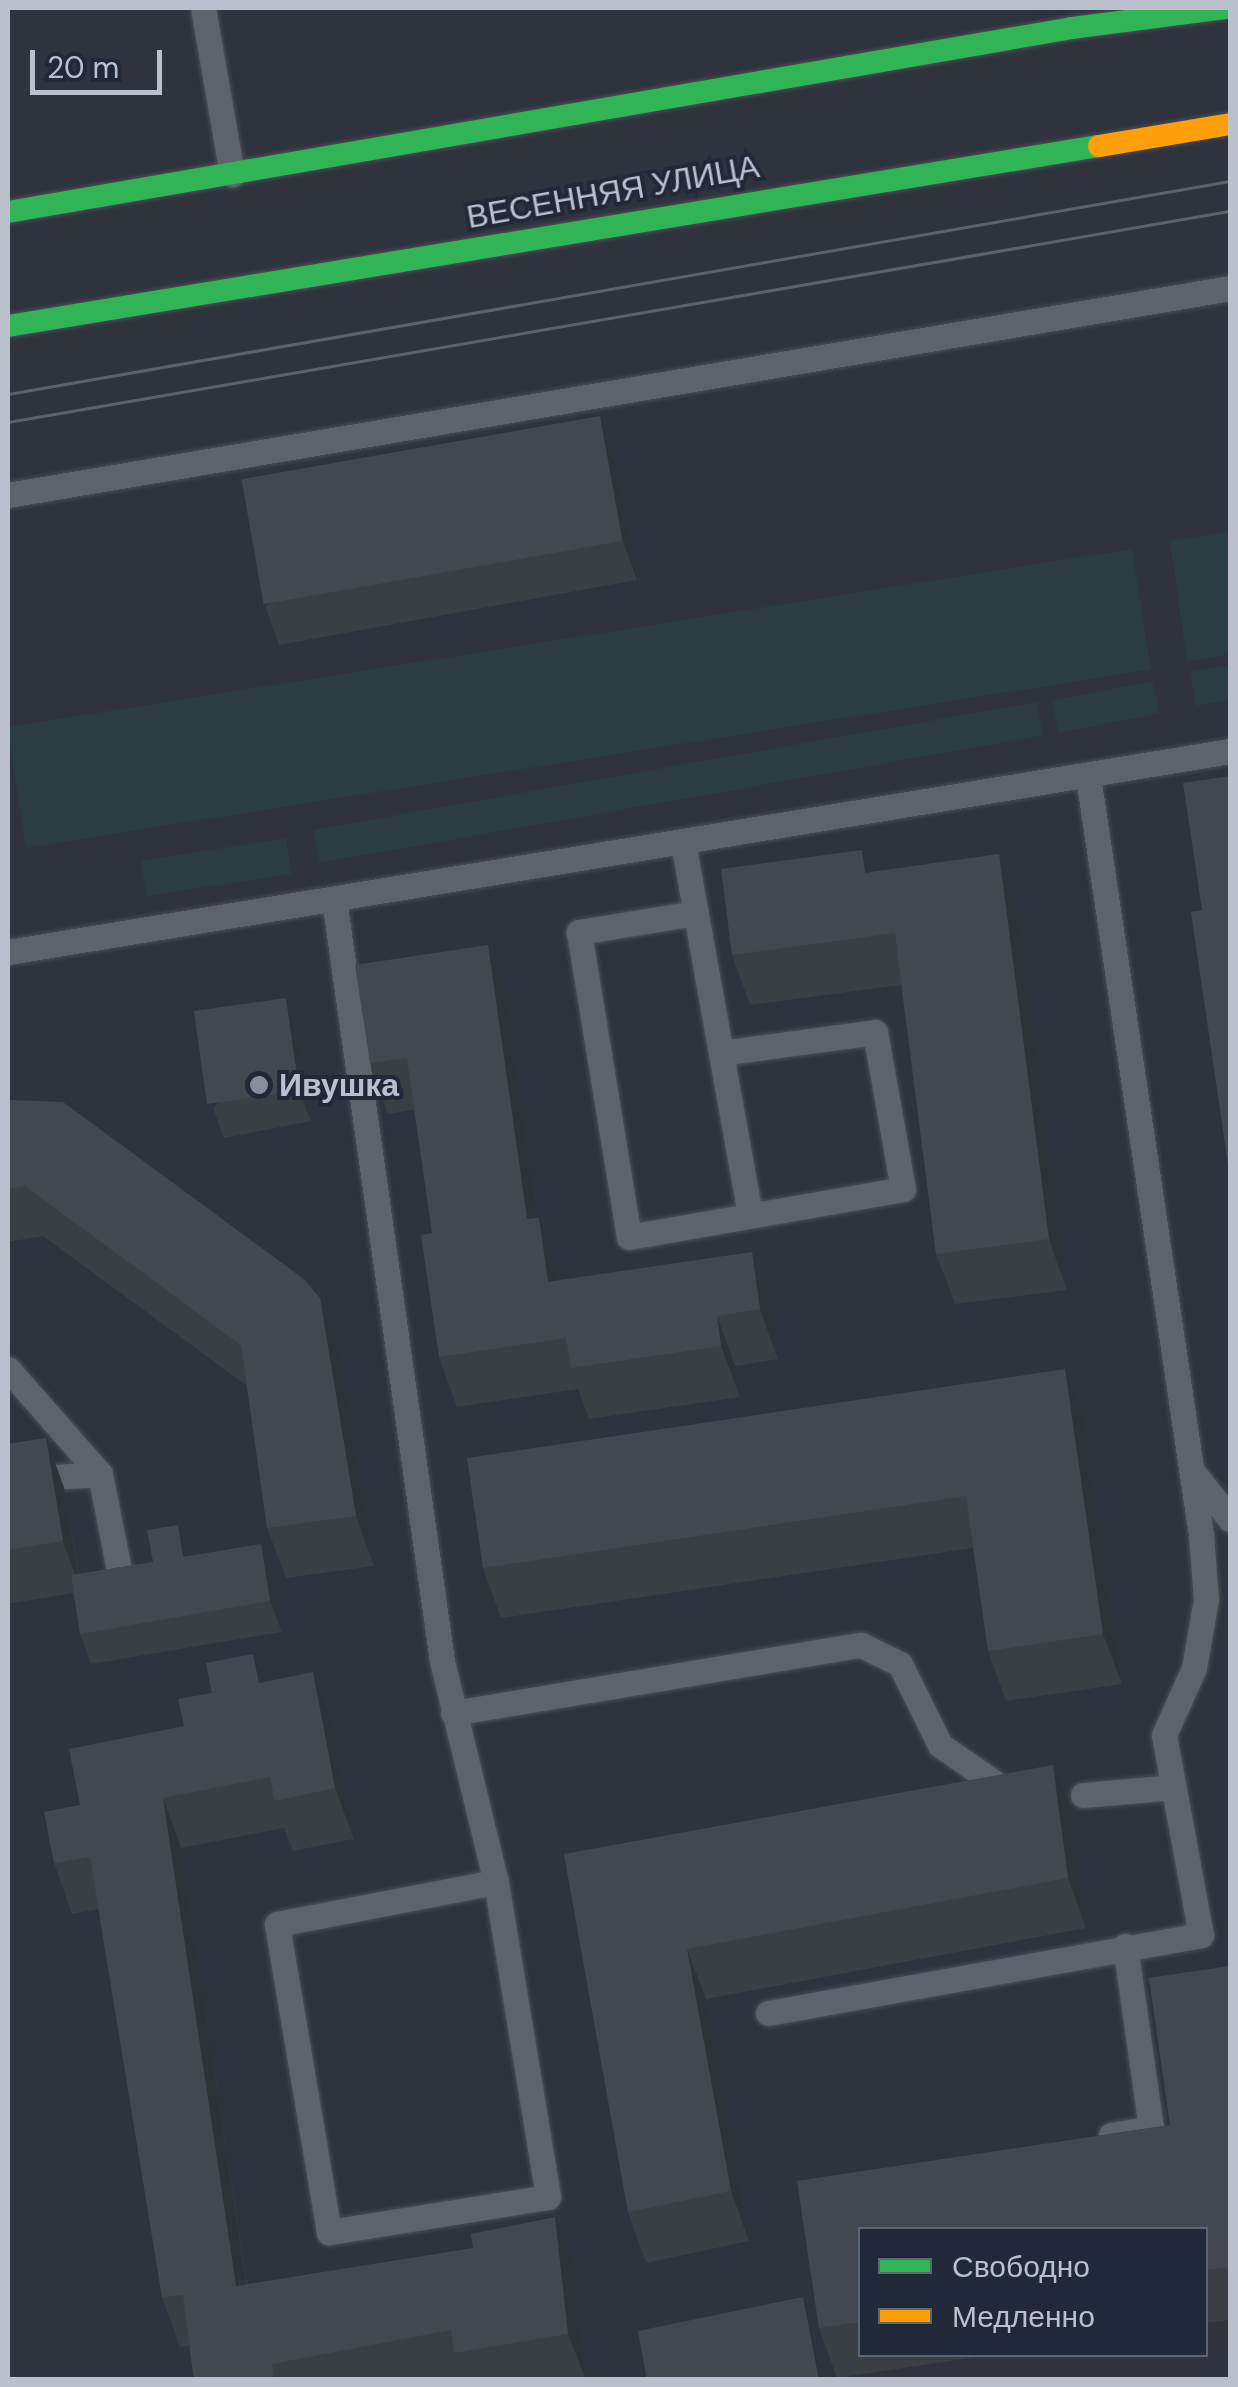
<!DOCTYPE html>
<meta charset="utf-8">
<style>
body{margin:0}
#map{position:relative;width:1238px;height:2387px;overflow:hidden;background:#2e333d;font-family:"DM Sans",sans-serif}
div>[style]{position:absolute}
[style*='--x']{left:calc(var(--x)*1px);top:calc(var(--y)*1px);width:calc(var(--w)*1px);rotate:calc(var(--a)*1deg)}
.green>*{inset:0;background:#2b3d43;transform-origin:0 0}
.roads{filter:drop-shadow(0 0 2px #4b4e55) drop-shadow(0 0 2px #4b4e55)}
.lane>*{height:25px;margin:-12.5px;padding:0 12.5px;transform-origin:12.5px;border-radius:12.5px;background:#5e626a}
.fast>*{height:22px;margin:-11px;padding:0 11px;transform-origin:11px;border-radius:11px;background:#30b455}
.slow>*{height:22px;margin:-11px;padding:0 11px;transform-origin:11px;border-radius:11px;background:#ff9f0a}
.tram>*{height:2.5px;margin:-1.25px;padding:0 1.25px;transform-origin:1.25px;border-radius:1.25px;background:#5d6168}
.wall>*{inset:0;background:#3a3e45}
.shaded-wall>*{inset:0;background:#2f3238}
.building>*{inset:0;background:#434850;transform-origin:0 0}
.dots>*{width:28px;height:28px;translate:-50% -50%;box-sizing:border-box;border:5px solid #212938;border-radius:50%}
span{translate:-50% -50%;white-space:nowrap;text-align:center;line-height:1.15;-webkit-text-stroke:8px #212938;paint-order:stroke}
.street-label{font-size:32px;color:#bac0cc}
.poi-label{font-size:32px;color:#bac0cc;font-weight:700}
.left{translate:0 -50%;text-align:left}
.frame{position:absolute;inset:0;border:10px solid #bac0cc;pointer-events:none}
.legend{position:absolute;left:858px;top:2227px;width:350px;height:130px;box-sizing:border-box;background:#212938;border:2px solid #5e6573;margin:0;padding:12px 18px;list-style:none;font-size:30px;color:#bac0cc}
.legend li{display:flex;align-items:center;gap:20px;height:50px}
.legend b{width:50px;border:2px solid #5e6573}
.scale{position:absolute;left:30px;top:50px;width:132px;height:45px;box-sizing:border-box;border:5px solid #bac0cc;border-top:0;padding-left:12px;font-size:30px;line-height:35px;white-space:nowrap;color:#bac0cc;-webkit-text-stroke:8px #212938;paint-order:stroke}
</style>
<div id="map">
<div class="green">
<div style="clip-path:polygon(1230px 531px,1230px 654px,1187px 662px,1170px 541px)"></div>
<div style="left:1132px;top:549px;width:122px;height:1139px;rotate:81deg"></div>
<div style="clip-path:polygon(1230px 665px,1230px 700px,1196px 706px,1190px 672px)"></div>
<div style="left:1153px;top:681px;width:33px;height:103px;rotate:79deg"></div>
<div style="left:1037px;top:702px;width:34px;height:735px;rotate:80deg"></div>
<div style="left:286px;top:838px;width:36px;height:147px;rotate:81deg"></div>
</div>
<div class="roads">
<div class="lane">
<div style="--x:203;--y:8;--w:169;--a:80.1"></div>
<div style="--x:8;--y:495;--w:1239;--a:-9.61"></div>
<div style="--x:683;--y:842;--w:379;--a:79.8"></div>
<div style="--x:334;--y:899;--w:770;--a:81.93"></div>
<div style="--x:442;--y:1661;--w:228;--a:76.3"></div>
<div style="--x:496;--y:1882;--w:319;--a:80.6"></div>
<div style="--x:548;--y:2197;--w:222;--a:170.9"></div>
<div style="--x:329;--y:2232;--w:312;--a:-99.6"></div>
<div style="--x:277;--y:1924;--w:223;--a:-10.9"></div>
<div style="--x:695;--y:913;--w:118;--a:170.7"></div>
<div style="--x:579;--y:932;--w:309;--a:80.7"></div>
<div style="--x:629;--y:1237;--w:278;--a:-9.9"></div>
<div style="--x:903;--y:1189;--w:159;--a:-100.1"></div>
<div style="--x:875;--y:1032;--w:155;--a:172.2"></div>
<div style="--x:8;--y:952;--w:1238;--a:-9.34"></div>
<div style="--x:8;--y:1369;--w:140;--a:48.8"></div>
<div style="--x:100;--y:1474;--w:92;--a:176.3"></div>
<div style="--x:100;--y:1474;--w:118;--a:78.8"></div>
<div style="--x:1196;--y:1476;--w:55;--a:51.7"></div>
<div style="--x:453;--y:1713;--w:414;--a:-9.5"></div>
<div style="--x:861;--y:1645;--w:43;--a:26"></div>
<div style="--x:900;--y:1664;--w:90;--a:63.7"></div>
<div style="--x:940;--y:1745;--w:72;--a:34.8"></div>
<div style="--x:1083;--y:1795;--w:91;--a:-5"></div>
<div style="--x:768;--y:2013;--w:440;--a:-10.2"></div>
<div style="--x:1201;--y:1935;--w:203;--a:-100.5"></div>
<div style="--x:1164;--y:1735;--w:73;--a:-65.9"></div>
<div style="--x:1194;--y:1668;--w:70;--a:-80.1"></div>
<div style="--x:1206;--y:1599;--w:64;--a:-94.5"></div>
<div style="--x:1201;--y:1535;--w:767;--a:-98.47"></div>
<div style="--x:1111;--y:2135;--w:41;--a:-9.9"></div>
<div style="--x:1151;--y:2128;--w:184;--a:-98.1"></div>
</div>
<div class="fast">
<div style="--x:8;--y:212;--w:1080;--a:-9.81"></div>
<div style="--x:1072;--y:28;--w:155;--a:-7.4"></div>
<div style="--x:8;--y:326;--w:1106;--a:-9.37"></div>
</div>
<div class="slow">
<div style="--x:1099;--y:146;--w:133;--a:-9.5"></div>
</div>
</div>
<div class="tram">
<div style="--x:8;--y:394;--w:1240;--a:-9.89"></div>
<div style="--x:8;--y:422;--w:1240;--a:-9.8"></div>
</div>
<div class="wall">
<div style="clip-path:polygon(600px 416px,614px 454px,637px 580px,279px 645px,265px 606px)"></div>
<div style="clip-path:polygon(862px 850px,870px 872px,999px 854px,1017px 905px,1067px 1290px,955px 1304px,936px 1254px,901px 985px,750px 1005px,732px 955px)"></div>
<div style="clip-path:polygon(488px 945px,506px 995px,538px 1218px,557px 1268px,559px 1280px,752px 1252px,770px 1302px,778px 1359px,735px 1366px,740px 1397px,589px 1419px,578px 1389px,457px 1407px,439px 1357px,432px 1233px,414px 1110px,388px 1114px,370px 1063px)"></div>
<div style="clip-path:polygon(297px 1029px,311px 1121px,224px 1138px,213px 1108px)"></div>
<div style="clip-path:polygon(8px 1100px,320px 1298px,339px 1348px,374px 1566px,286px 1578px,267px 1528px,247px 1386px,43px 1236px,8px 1242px)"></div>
<div style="clip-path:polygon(1083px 1419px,1122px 1684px,1006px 1701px,988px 1651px,973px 1548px,501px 1618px,483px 1568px)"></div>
<div style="clip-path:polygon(46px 1438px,64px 1488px,79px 1574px,153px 1562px,178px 1525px,189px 1556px,261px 1544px,272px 1574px,282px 1632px,91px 1664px,80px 1634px,74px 1593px,8px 1604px,8px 1444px)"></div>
<div style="clip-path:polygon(264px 1682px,331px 1723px,354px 1839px,293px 1851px,284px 1828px,181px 1848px,247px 2284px,573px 2268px,586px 2380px,194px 2380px,189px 2346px,180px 2347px,162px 2297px,98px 1909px,72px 1914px,54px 1863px,80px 1805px,184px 1726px)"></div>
<div style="clip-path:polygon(1071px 1815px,1086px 1928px,706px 1999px,749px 2241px,646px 2263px,628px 2212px,564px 1854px)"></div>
<div style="clip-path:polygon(1230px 1966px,1230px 2320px,1206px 2323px,1206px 2230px,860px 2230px,860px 2354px,996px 2354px,837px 2378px,819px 2328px,797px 2181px,1170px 2125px,1149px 1978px)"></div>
</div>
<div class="shaded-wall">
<div style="clip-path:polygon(600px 416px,614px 454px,637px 580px,623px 541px)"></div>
<div style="clip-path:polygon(862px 850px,880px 900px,865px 873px)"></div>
<div style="clip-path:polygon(999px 854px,1017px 905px,1067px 1290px,1049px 1239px)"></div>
<div style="clip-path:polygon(488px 945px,506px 995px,545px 1270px,527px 1219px)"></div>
<div style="clip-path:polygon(286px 998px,297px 1029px,311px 1121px,299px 1091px)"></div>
<div style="clip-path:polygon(539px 1218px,557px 1268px,566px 1332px,548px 1282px)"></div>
<div style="clip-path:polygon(752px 1252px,770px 1302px,778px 1359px,760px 1309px)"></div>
<div style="clip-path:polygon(320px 1298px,339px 1348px,374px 1566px,356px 1516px)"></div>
<div style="clip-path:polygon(717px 1316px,735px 1366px,740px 1397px,721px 1346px)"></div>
<div style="clip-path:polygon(1065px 1369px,1083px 1419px,1122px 1684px,1103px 1634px)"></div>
<div style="clip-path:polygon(46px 1438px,64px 1488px,81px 1591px,63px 1541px)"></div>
<div style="clip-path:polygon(178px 1525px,189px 1556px,183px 1557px)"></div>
<div style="clip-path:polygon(261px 1544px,272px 1574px,282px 1632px,270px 1601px)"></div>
<div style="clip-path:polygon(253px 1654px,272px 1704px,259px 1683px)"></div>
<div style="clip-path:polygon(313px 1672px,331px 1723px,354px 1839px,335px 1788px)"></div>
<div style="clip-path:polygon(1053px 1765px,1071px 1815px,1086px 1928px,1068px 1878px)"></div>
<div style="clip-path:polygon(163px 1798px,181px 1848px,254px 2336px,236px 2286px)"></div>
<div style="clip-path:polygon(687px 1949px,706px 1999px,749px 2241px,731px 2191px)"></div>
<div style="clip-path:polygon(555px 2217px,573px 2268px,586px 2380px,568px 2334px)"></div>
<div style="clip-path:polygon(803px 2297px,807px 2308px,821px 2380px,819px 2380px)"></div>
</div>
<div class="building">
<div style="left:600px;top:416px;width:127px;height:364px;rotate:80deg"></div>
<div style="clip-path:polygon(1230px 776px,1230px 1178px,1191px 912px,1202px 910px,1183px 783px)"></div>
<div style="clip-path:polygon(862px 850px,865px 873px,999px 854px,1049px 1239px,936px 1254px,895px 933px,732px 955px,721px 869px)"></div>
<div style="clip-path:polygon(488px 945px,527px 1219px,539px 1218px,548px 1282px,752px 1252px,760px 1309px,717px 1316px,721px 1346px,571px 1368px,566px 1338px,439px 1357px,421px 1235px,432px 1233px,407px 1058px,370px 1063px,355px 965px)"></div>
<div style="left:286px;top:998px;width:94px;height:93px;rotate:82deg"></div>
<div style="clip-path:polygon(8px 1100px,63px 1102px,305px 1280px,320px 1298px,356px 1516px,267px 1528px,241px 1345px,25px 1186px,8px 1189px)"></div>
<div style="clip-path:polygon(1065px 1369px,1103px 1634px,988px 1651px,966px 1496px,483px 1568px,467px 1458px)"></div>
<div style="clip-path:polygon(46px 1438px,63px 1541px,8px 1550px,8px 1444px)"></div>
<div style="clip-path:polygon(178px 1525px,183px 1557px,261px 1544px,270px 1601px,80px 1634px,71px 1575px,153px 1562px,147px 1530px)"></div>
<div style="clip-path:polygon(253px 1654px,259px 1683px,313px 1672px,335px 1788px,275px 1801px,270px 1777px,163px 1798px,236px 2286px,473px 2248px,471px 2234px,555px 2217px,568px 2334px,454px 2353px,451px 2330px,272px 2364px,274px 2380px,194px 2380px,183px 2295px,162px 2297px,90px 1857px,54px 1863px,44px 1812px,80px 1805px,69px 1749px,184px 1726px,178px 1699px,212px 1693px,206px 1663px)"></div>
<div style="clip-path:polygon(1053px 1765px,1068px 1878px,687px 1949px,731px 2191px,628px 2212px,564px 1854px)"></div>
<div style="clip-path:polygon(1230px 1966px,1230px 2267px,1206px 2270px,1206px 2230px,860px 2230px,860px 2322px,819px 2328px,797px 2181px,1170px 2125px,1149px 1978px)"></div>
<div style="clip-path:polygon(803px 2297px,819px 2380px,647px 2380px,638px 2331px)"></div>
</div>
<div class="dots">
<div style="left:259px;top:1085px;background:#898f9a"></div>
</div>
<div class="street-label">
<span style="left:613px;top:192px;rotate:-10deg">ВЕСЕННЯЯ УЛИЦА</span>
</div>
<div class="poi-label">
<span class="left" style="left:279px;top:1085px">Ивушка</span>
</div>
<div class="frame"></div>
<ul class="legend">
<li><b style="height:12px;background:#30b455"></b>Свободно</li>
<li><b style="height:12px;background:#ff9f0a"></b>Медленно</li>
</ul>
<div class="scale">20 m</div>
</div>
